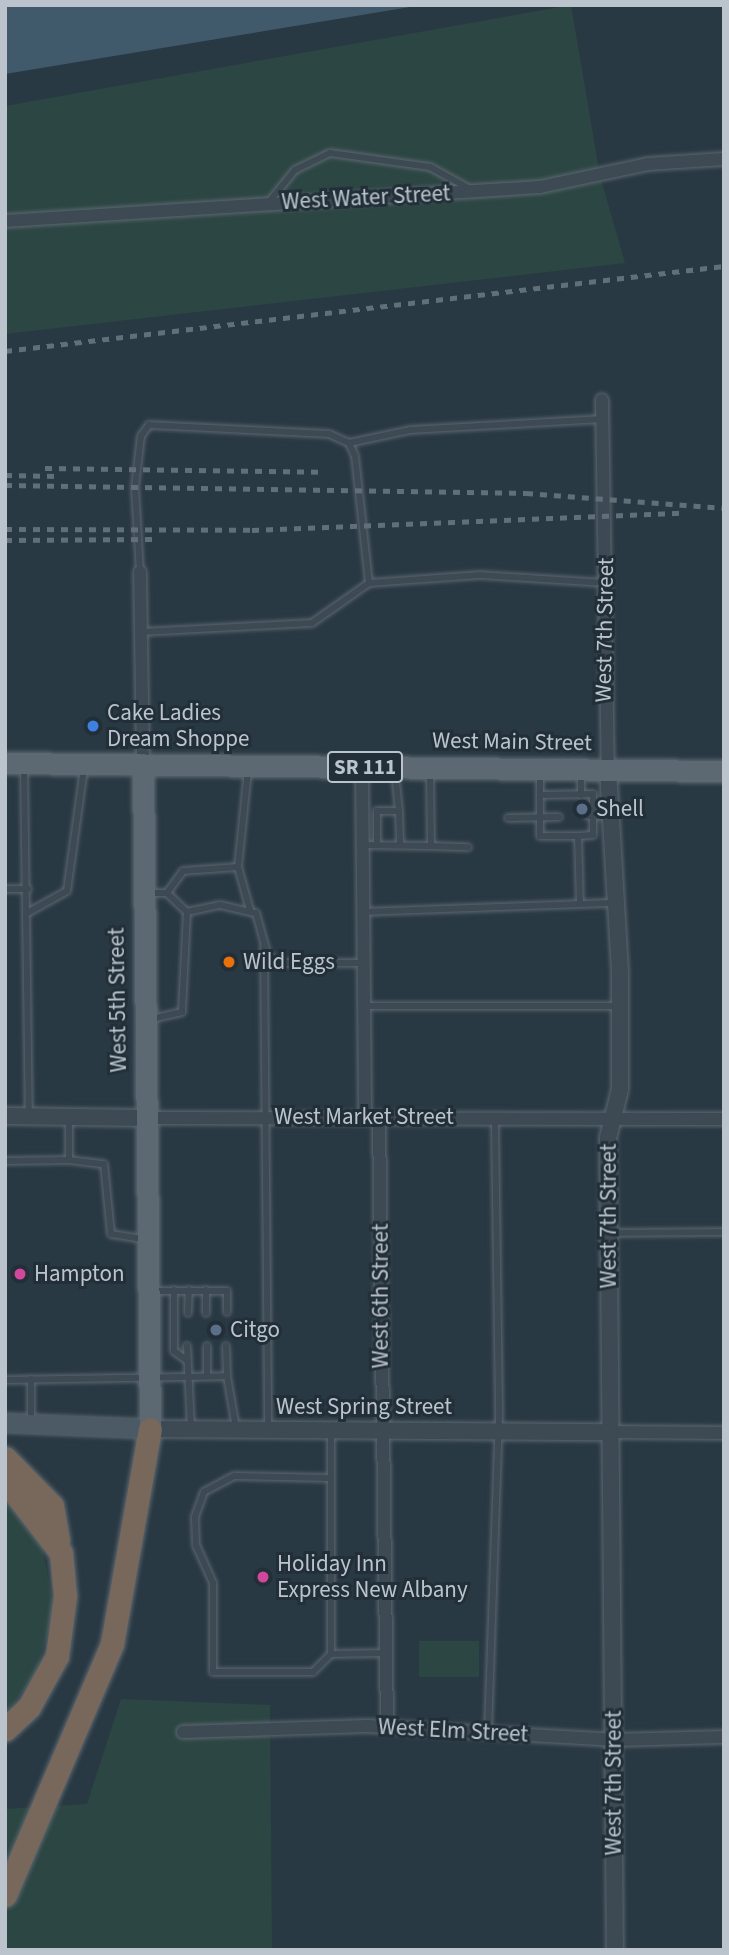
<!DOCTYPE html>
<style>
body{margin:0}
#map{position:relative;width:729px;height:1955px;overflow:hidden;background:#293943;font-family:"Source Sans 3",sans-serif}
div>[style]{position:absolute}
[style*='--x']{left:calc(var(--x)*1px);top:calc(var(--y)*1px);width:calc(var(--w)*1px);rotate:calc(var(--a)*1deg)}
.green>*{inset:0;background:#2c4643;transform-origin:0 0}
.water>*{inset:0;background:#405a6b}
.roads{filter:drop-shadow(0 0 2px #5c6770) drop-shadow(0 0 2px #5c6770)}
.service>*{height:6px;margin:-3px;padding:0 3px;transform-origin:3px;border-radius:3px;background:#3d4a53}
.minor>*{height:12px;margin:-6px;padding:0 6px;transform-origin:6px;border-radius:6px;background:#3d4a53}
.tertiary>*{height:16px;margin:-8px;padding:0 8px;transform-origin:8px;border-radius:8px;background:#3d4a53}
.secondary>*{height:18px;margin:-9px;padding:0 9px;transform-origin:9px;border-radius:9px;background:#4c5a65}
.primary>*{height:21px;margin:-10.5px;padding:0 10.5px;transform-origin:10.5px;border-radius:10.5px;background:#5c6972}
.motorway>*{height:23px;margin:-11.5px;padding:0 11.5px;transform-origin:11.5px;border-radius:11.5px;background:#78685b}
.rail>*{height:4.5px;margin-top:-2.25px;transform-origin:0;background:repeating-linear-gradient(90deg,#606f79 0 7px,transparent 0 14px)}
.dots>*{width:19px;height:19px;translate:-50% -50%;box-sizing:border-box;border:4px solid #222f38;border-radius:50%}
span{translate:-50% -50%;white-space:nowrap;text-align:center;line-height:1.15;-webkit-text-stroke:6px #222f38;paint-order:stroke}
.shield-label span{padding:2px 5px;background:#222f38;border:2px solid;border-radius:5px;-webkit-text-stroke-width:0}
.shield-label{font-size:21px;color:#bbc4cc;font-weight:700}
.street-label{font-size:23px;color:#bbc4cc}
.poi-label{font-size:23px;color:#bbc4cc}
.left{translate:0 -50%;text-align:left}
.frame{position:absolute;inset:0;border:7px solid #bbc4cc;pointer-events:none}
</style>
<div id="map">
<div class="green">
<div style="clip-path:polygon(571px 5px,600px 176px,625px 263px,5px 334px,5px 106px)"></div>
<div style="clip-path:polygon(5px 1494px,42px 1545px,54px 1611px,35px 1677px,5px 1714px)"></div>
<div style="left:419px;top:1641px;width:60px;height:36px"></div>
<div style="clip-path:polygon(121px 1699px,270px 1705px,272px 1950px,5px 1950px,5px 1809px,87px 1804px)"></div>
</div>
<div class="water">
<div style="clip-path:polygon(5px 5px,422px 5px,5px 74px)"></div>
</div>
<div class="roads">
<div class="service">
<div style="--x:269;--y:202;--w:41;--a:-50.9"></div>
<div style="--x:295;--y:170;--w:39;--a:-26"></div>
<div style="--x:330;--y:153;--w:101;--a:8"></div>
<div style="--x:430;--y:167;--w:46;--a:28.8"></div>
<div style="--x:349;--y:443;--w:62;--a:-12"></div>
<div style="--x:410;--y:430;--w:193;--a:-3.3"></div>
<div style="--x:140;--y:572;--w:85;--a:-93.4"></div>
<div style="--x:135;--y:487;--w:51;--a:-83.3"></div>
<div style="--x:141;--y:436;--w:14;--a:-54"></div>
<div style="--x:149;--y:425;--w:180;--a:2.9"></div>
<div style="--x:329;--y:434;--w:22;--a:24"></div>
<div style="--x:349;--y:443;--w:14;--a:65"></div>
<div style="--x:355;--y:456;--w:128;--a:83.7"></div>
<div style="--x:141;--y:632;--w:171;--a:-3"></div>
<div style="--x:312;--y:623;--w:70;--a:-35.1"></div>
<div style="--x:369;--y:583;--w:111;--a:-4.1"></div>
<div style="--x:480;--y:575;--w:126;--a:3.6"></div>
<div style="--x:24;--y:769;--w:346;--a:89.2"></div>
<div style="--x:581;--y:772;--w:23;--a:90"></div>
<div style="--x:540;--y:773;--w:63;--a:90"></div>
<div style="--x:540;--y:836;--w:38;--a:0"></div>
<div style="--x:578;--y:836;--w:68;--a:88.3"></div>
<div style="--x:540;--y:795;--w:53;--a:-1.1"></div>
<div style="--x:593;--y:794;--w:41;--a:90"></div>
<div style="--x:593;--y:835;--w:15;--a:176"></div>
<div style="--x:399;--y:811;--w:34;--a:88"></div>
<div style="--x:588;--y:816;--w:23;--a:0"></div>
<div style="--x:508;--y:818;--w:51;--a:-1.1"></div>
<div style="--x:363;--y:845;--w:68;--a:0.8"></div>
<div style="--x:431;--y:846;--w:73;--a:-90.8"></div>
<div style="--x:377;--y:845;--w:34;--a:-90"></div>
<div style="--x:377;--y:811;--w:22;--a:0"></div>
<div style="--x:399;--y:811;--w:39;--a:-96"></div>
<div style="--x:431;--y:846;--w:37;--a:2"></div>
<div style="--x:238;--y:867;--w:45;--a:74.4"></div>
<div style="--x:5;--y:889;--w:23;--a:0"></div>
<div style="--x:149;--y:893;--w:18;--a:0"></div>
<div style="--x:167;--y:893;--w:28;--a:44"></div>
<div style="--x:187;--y:912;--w:100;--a:92.9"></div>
<div style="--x:182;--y:1012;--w:32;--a:167"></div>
<div style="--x:167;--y:893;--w:27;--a:-54"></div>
<div style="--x:183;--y:871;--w:55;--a:-4.2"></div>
<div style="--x:238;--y:867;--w:97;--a:-84.1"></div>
<div style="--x:29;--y:912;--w:43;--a:-28.9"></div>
<div style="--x:67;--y:891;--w:123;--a:-82.1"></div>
<div style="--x:187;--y:912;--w:34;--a:-12"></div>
<div style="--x:220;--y:905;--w:37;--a:13"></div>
<div style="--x:256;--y:913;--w:41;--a:74.6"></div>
<div style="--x:267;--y:953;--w:14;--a:45"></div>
<div style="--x:277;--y:963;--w:87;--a:0"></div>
<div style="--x:364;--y:912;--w:250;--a:-2.1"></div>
<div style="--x:264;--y:947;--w:481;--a:89.5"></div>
<div style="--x:364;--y:1006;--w:254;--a:0"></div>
<div style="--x:69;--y:1118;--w:42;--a:90"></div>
<div style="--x:69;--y:1160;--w:35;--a:7"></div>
<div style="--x:104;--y:1164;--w:70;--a:84.3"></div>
<div style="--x:111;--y:1234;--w:32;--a:9"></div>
<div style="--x:5;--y:1161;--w:64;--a:-0.9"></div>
<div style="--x:610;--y:1233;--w:114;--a:-0.5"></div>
<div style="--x:174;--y:1290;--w:61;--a:90"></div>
<div style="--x:174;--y:1351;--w:17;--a:36"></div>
<div style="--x:206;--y:1290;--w:23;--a:90"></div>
<div style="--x:151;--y:1291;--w:76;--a:0"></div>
<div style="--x:227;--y:1291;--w:21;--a:90"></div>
<div style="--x:188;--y:1313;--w:23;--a:-88"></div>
<div style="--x:187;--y:1346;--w:83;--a:87.2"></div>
<div style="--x:207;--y:1346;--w:29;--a:90"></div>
<div style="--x:226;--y:1346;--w:30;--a:88"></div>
<div style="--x:5;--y:1380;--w:222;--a:-1"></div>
<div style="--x:227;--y:1376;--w:53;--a:80.2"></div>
<div style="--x:31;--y:1423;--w:44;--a:-90"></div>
<div style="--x:331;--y:1431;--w:223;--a:90"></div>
<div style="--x:331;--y:1654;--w:54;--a:-1.1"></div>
<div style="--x:330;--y:1478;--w:96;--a:-178.8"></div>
<div style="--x:234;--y:1476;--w:34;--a:152"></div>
<div style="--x:204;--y:1492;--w:27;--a:110"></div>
<div style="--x:195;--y:1517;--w:28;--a:88"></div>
<div style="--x:196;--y:1545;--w:42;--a:65.9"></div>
<div style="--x:213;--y:1583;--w:89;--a:90"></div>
<div style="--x:213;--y:1672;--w:100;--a:0"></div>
<div style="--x:313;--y:1672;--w:25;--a:-45"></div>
<div style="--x:488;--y:1732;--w:323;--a:-88"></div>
<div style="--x:499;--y:1409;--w:291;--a:-90.8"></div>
</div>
<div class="minor">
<div style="--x:5;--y:221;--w:536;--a:-3.64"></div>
<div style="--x:540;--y:187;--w:110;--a:-12"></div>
<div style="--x:648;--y:164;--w:76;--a:-3.8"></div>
<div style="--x:602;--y:400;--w:369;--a:89.1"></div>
<div style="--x:140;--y:572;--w:192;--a:89.1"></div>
<div style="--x:362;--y:767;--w:350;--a:89.5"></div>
<div style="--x:379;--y:1117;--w:609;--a:89.25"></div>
<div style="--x:146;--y:1118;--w:578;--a:0.1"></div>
<div style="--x:610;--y:1432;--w:114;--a:0.5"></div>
<div style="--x:183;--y:1732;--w:184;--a:-1.9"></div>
<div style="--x:367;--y:1726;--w:247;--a:3.2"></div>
<div style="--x:614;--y:1740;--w:110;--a:-1.6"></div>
</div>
<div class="tertiary">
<div style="--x:608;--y:769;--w:205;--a:86.6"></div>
<div style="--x:620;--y:974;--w:115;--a:90"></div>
<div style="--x:620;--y:1089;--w:50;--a:103.8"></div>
<div style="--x:608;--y:1138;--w:812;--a:89.51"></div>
<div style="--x:5;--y:1116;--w:141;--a:0.8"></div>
<div style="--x:150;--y:1429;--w:460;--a:0.4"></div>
</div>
<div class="secondary">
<div style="--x:5;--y:1423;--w:145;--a:2.4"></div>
</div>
<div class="primary">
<div style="--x:5;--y:763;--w:719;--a:0.64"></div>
<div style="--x:143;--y:764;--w:665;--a:89.4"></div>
</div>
<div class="motorway">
<div style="--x:5;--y:1458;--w:67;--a:45.6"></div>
<div style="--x:52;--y:1506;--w:35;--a:80"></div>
<div style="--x:5;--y:1480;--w:92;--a:52.5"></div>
<div style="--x:61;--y:1553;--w:43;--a:84.7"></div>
<div style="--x:65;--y:1596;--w:61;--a:97.6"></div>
<div style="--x:57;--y:1656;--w:58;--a:118.8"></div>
<div style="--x:29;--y:1707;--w:33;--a:137"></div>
<div style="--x:5;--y:1895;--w:273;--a:-66.9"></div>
<div style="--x:112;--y:1644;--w:218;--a:-80"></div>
</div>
</div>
<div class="rail">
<div style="--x:5;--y:351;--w:724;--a:-6.74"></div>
<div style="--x:45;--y:468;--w:277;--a:0.8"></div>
<div style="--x:5;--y:475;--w:53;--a:1.1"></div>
<div style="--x:5;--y:485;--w:521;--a:0.88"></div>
<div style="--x:526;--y:493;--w:199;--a:4.3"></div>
<div style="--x:5;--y:529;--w:247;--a:0.2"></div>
<div style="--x:252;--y:530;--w:430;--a:-2.3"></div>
<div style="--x:5;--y:540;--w:151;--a:-0.4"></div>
</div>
<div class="dots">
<div style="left:93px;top:726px;background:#3f7fe0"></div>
<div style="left:582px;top:809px;background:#5c6f8a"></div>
<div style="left:229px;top:962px;background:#e8710a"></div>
<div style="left:20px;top:1274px;background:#d1479c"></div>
<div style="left:216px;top:1330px;background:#5c6f8a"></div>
<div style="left:263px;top:1577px;background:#d1479c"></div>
</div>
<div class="shield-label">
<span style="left:365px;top:767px">SR 111</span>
</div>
<div class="street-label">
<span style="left:366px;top:198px;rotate:-3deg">West Water Street</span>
<span style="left:605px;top:630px;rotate:-89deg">West 7th Street</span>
<span style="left:512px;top:742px;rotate:1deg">West Main Street</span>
<span style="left:118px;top:1000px;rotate:-91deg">West 5th Street</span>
<span style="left:364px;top:1117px">West Market Street</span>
<span style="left:609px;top:1216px;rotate:-90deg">West 7th Street</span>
<span style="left:381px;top:1296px;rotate:-90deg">West 6th Street</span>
<span style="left:364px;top:1407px">West Spring Street</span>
<span style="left:453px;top:1731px;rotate:3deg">West Elm Street</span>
<span style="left:614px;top:1783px;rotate:-90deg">West 7th Street</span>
</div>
<div class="poi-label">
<span class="left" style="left:107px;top:726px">Cake Ladies<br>Dream Shoppe</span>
<span class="left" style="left:596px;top:809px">Shell</span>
<span class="left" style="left:243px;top:962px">Wild Eggs</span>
<span class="left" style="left:34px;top:1274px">Hampton</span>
<span class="left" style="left:230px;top:1330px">Citgo</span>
<span class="left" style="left:277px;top:1577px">Holiday Inn<br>Express New Albany</span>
</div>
<div class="frame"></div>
</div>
